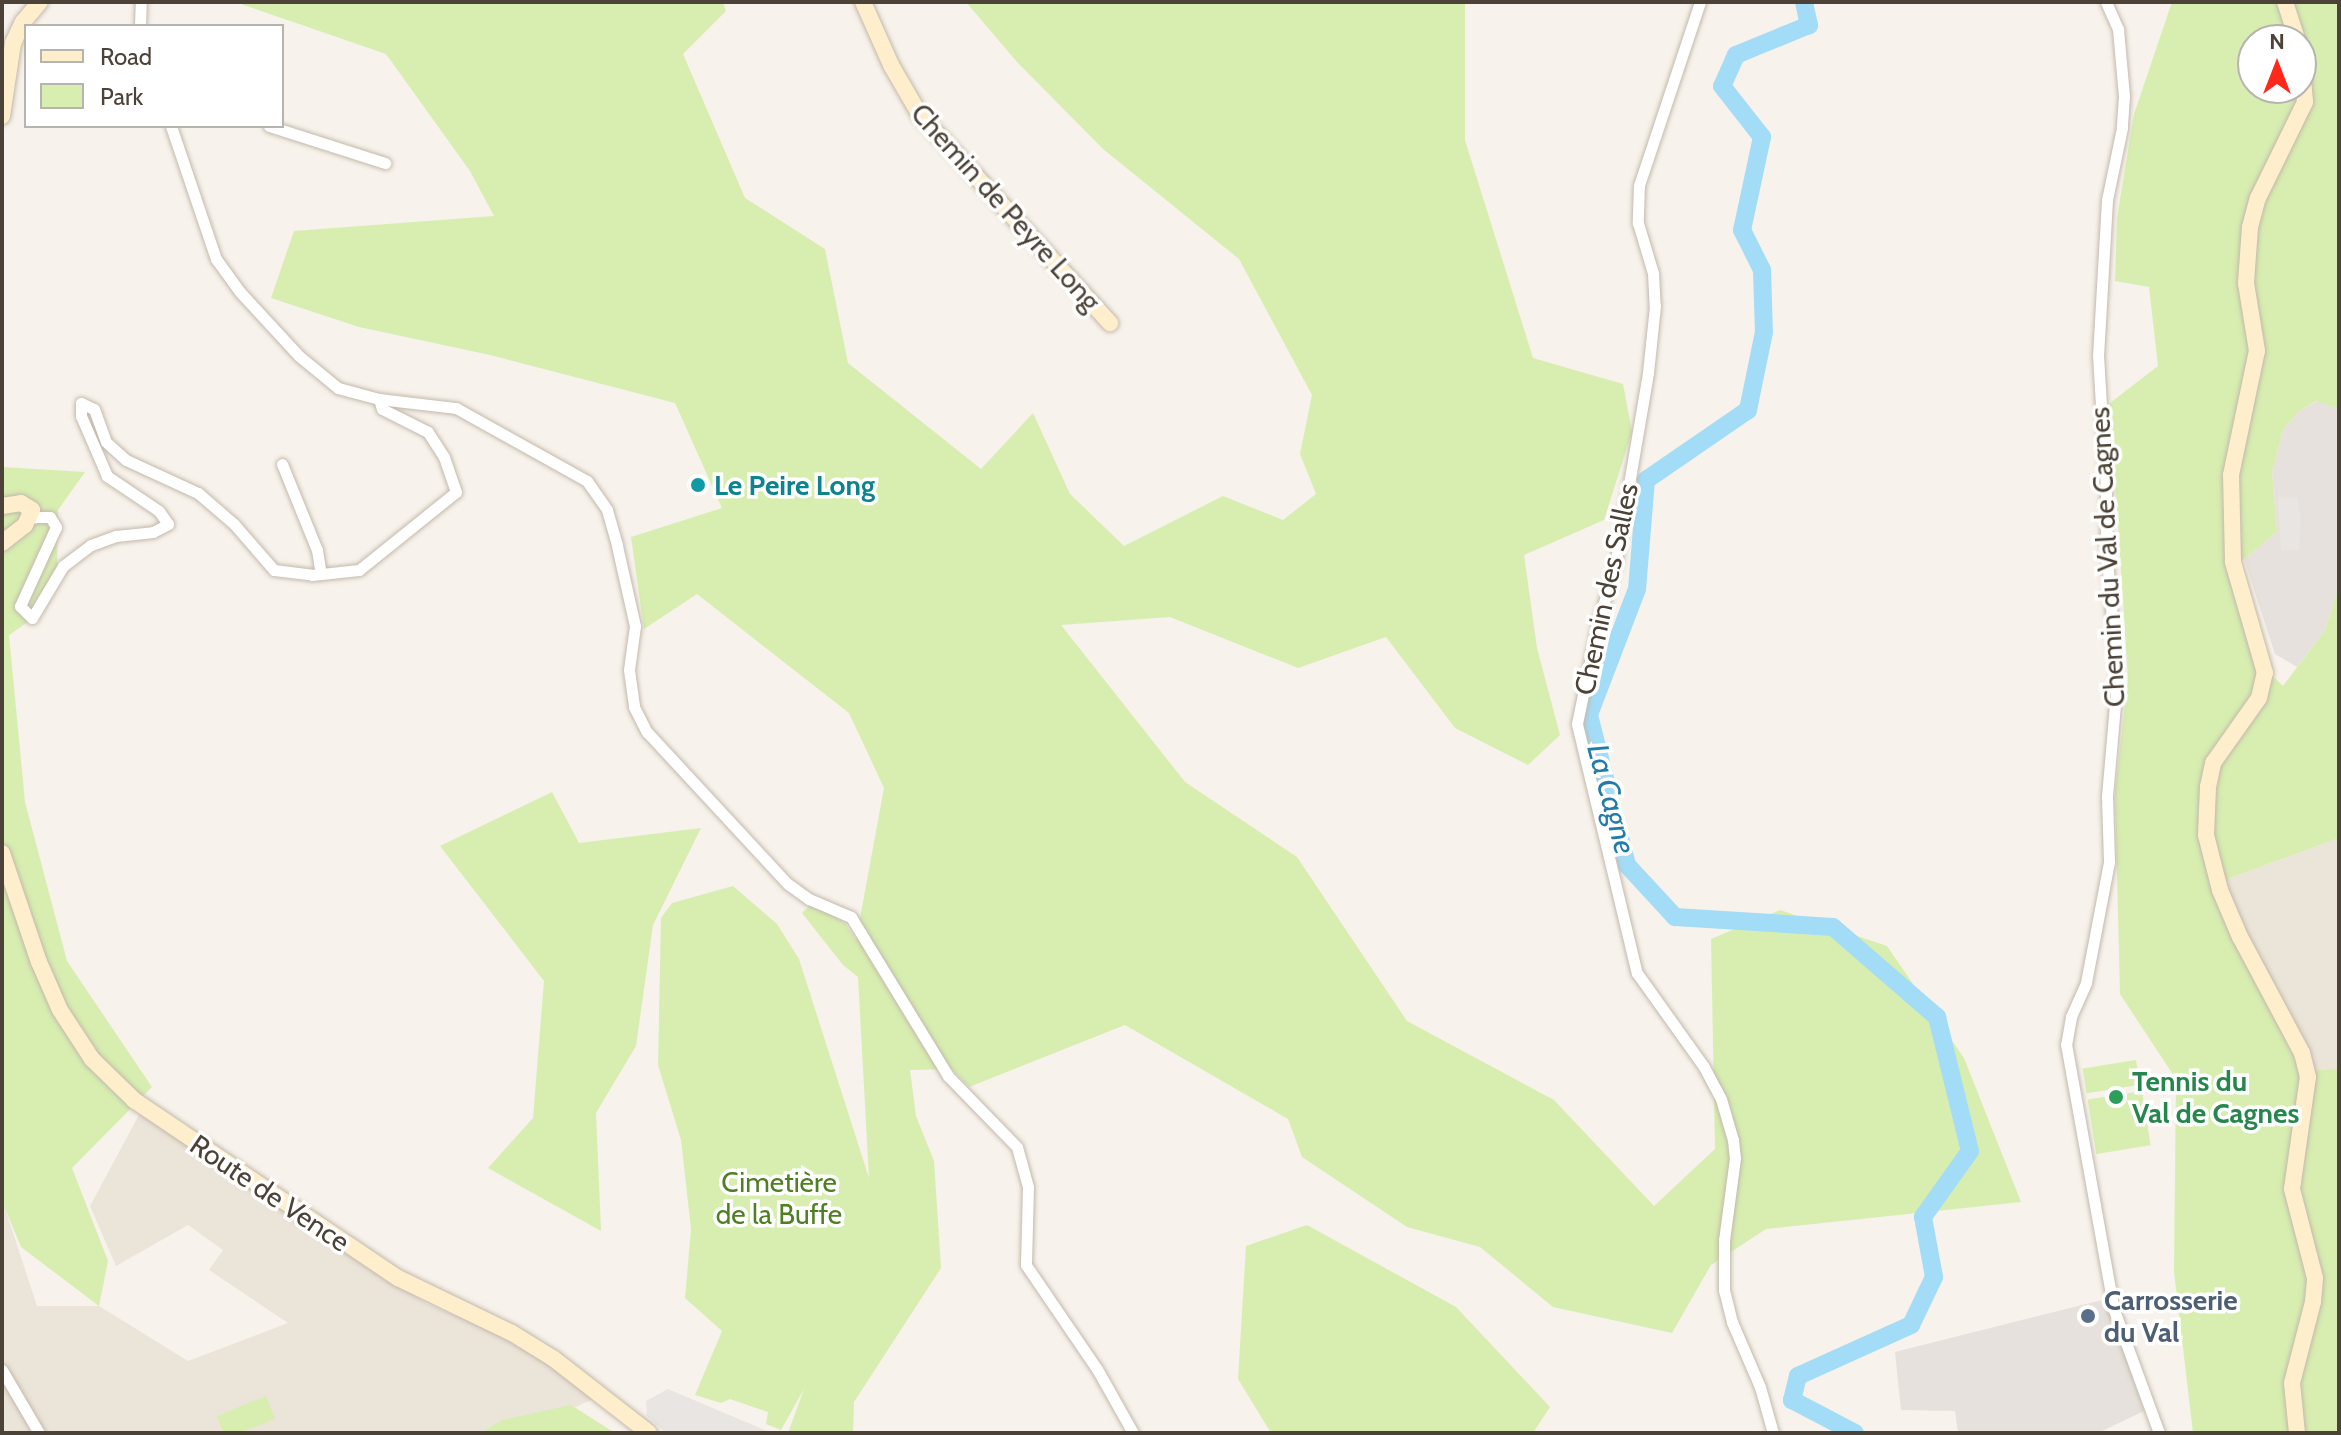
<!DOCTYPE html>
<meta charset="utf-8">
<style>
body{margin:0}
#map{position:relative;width:2341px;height:1435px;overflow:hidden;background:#f7f2eb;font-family:Cabin,sans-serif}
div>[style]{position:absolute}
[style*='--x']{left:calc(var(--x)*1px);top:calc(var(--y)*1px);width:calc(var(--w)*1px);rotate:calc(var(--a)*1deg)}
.residential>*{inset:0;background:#ebe4d8}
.industrial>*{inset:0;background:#e6e1dc}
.green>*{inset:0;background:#d7eeb0;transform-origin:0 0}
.parking>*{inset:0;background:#e8e5e2}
.river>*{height:18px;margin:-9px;padding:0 9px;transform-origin:9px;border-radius:9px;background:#a3dcf7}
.roads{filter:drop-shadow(0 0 2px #c3b9ac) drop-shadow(0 0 2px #c3b9ac)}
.street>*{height:11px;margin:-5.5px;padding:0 5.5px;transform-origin:5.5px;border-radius:5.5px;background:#fff}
.secondary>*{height:16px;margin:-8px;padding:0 8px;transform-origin:8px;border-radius:8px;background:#fec}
.dots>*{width:22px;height:22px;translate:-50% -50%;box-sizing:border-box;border:4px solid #fff;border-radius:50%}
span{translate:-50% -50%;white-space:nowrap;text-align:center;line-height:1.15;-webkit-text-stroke:7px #fff;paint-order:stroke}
.street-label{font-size:28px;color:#4c4237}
.culture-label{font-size:28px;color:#0d838f;font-weight:700}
.left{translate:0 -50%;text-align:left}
.leisure-label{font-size:28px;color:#27864d;font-weight:700}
.park-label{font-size:28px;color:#4e7f23}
.service-label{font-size:28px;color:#4e5e75;font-weight:700}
.water-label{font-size:30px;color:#227ba9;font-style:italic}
.frame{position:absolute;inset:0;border:4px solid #4c4237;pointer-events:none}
.legend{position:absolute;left:24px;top:24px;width:260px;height:104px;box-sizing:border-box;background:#fff;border:2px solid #b7b3af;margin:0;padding:10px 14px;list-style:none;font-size:24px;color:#4c4237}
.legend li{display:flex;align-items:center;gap:16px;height:40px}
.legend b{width:40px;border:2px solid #b7b3af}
.north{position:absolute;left:2237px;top:24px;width:80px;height:80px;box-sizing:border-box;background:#fff;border:2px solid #b7b3af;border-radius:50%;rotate:0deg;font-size:22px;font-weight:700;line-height:32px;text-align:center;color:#4c4237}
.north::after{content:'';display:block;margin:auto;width:28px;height:36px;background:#ff2819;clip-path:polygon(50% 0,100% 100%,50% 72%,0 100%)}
</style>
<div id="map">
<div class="residential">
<div style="clip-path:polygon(2339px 838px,2339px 1069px,2301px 1070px,2211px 885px)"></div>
<div style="clip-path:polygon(140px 1113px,427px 1304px,514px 1340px,595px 1398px,521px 1433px,2px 1433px,2px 1199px,37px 1306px,99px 1306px,188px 1361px,288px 1323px,209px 1270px,223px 1250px,188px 1225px,116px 1266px,90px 1206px)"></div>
</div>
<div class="industrial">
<div style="clip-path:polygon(2317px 401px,2339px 409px,2339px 586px,2325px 630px,2297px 667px,2275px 654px,2244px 559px,2277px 532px,2272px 473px,2283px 430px,2299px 411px)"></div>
<div style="clip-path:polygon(2106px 1299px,2144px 1411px,2098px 1433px,1958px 1433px,1955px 1411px,1901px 1410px,1895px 1352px)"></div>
</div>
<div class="green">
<div style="clip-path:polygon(235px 2px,723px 2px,726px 11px,683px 54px,745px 198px,825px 249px,848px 363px,981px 469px,1033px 413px,1070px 494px,1124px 546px,1223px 496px,1283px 520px,1316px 494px,1300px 454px,1312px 395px,1239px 259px,1103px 149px,1017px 62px,966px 2px,1465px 2px,1465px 140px,1533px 358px,1623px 384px,1632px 432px,1604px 520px,1524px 555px,1537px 648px,1560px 735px,1528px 765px,1455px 728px,1386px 637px,1298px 668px,1170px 617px,1061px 625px,1185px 782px,1297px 857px,1407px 1021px,1554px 1100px,1654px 1206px,1715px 1149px,1711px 939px,1780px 910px,1887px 946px,1964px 1058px,2021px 1202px,1766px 1229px,1711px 1265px,1672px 1333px,1553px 1307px,1480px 1247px,1407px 1227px,1302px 1157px,1288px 1119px,1125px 1025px,969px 1087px,952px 1069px,910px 1070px,916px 1116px,934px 1161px,941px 1268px,854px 1402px,853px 1433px,788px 1433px,804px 1389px,781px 1430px,766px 1424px,768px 1412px,730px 1399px,721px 1403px,695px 1395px,722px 1331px,685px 1298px,691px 1229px,681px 1140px,658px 1065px,661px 918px,672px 903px,733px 886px,777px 924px,799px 959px,869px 1178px,858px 977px,843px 965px,802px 913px,811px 904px,844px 922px,856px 940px,884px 788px,849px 713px,697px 594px,644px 629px,631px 537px,722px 508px,675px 403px,490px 355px,359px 327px,271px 298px,294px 231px,494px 216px,470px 171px,386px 54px)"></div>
<div style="clip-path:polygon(evenodd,2172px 2px,2339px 2px,2339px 409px,2316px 401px,2299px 411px,2283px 430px,2272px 473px,2277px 532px,2244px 559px,2225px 565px,2252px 656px,2283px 686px,2325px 630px,2339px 586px,2339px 838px,2211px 885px,2300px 1070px,2339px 1069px,2339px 1433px,2193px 1433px,2174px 1272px,2176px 1079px,2120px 994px,2115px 793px,2128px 678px,2110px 403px,2158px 366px,2149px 287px,2115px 281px,2117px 218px,2134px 114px,2172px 2px,2253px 40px,2301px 40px,2301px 88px,2253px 88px,2253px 40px)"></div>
<div style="clip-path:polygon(2px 467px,85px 472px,58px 510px,57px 576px,41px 613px,9px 635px,25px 802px,67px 961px,152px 1087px,72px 1168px,108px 1261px,99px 1306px,21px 1247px,2px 1201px)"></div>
<div style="clip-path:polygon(552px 792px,579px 843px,701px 828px,653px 925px,636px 1046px,596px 1113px,601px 1231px,488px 1168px,533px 1118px,544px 981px,440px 846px)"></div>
<div style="left:2136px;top:1060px;width:25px;height:54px;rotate:81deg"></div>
<div style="left:2142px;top:1091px;width:55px;height:55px;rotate:81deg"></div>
<div style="clip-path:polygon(1307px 1225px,1456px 1307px,1550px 1407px,1533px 1433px,1271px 1433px,1238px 1379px,1246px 1246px)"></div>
<div style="clip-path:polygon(266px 1396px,275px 1419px,239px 1433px,223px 1433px,217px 1416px)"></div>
<div style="clip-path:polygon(571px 1405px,615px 1433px,481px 1433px,502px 1420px)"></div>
</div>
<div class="parking">
<div style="clip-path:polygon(2278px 497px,2297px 498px,2301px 518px,2299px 550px,2281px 550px)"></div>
<div style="clip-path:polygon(668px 1389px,767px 1431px,766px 1433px,666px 1433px,647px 1416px,646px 1401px)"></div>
</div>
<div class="river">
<div style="--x:1804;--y:2;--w:24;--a:78"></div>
<div style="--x:1809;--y:25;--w:79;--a:157.7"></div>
<div style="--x:1736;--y:55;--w:34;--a:114"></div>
<div style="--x:1722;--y:86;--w:65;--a:51.9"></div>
<div style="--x:1762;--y:137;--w:95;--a:102.1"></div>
<div style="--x:1742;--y:230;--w:45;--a:63.4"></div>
<div style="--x:1762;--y:270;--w:62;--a:88.2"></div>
<div style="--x:1764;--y:332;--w:80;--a:101.6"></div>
<div style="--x:1748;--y:410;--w:124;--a:145.5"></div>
<div style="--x:1646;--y:480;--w:109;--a:94.7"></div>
<div style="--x:1637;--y:589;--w:135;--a:110.9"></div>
<div style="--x:1589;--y:715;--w:155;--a:75.8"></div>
<div style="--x:1627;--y:865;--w:71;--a:47.3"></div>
<div style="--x:1675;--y:917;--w:158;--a:3.6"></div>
<div style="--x:1833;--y:927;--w:138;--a:40.9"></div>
<div style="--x:1937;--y:1017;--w:138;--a:76.2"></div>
<div style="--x:1970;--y:1151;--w:81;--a:125.5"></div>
<div style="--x:1923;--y:1217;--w:61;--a:79.6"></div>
<div style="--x:1934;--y:1277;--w:53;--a:115.6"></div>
<div style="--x:1911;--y:1325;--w:124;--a:155.7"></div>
<div style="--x:1798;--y:1376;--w:25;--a:104"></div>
<div style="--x:1792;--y:1400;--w:71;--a:27.6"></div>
</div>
<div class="roads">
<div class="street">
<div style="--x:1700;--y:2;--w:193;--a:108.4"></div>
<div style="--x:1639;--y:185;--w:38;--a:92"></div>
<div style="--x:1638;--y:223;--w:52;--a:73.3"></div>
<div style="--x:1653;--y:273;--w:33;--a:87"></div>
<div style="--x:1655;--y:306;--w:67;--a:96"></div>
<div style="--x:1648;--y:373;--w:191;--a:99.7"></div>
<div style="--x:1616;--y:561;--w:69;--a:106.1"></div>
<div style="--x:1597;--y:627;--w:99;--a:101.7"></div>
<div style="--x:1577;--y:724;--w:256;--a:76.5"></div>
<div style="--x:1637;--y:973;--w:115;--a:54.5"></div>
<div style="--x:1704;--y:1067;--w:36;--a:62"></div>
<div style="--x:1721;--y:1099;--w:43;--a:73.7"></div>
<div style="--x:1733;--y:1140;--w:18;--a:84"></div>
<div style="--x:1735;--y:1158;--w:83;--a:97.6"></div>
<div style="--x:1724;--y:1240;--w:50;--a:90"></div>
<div style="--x:1724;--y:1290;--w:33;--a:76"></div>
<div style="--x:1732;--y:1322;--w:71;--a:66.7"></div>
<div style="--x:1760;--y:1387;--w:48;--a:74.2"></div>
<div style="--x:2106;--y:2;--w:30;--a:66"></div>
<div style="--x:2118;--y:29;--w:67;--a:84.9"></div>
<div style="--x:2124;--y:96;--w:32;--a:94"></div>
<div style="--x:2122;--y:128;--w:74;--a:101.8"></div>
<div style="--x:2107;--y:200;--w:155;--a:93.3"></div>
<div style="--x:2098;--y:355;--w:133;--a:86.6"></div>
<div style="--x:2106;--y:488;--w:59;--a:90"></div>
<div style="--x:2106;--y:547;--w:135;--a:85.3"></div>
<div style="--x:2117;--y:682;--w:115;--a:95"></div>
<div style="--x:2107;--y:797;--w:65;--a:88.2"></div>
<div style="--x:2109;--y:862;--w:123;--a:100.8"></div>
<div style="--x:2086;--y:983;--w:37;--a:114"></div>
<div style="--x:2071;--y:1017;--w:27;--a:100"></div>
<div style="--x:2066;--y:1044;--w:270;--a:79.8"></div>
<div style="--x:2114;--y:1310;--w:131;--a:69.9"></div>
<div style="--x:140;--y:26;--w:24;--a:-88"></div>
<div style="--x:269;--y:126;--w:122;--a:17.7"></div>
<div style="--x:379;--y:399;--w:78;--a:6.7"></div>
<div style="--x:456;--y:408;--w:150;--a:29.1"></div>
<div style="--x:587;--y:481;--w:35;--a:55"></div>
<div style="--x:607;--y:510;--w:37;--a:74"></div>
<div style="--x:617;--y:546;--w:82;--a:77.3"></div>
<div style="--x:635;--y:626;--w:44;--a:97.8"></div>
<div style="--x:629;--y:670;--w:37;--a:82"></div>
<div style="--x:634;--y:707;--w:28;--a:63"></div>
<div style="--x:647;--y:732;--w:207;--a:47.2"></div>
<div style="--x:788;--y:884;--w:26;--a:36"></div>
<div style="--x:809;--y:899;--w:46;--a:23.2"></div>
<div style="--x:851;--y:917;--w:186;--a:58.6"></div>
<div style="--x:948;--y:1076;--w:99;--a:45.8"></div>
<div style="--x:1017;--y:1147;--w:41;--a:74.6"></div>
<div style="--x:1028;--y:1187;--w:78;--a:91.5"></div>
<div style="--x:1026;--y:1265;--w:126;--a:55.7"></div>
<div style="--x:1097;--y:1369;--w:73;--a:60.6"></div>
<div style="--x:282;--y:464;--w:93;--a:67.9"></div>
<div style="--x:317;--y:550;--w:24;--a:81"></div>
<div style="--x:32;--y:510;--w:8;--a:67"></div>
<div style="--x:35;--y:517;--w:15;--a:0"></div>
<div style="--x:50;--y:517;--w:12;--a:59"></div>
<div style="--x:56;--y:527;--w:87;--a:114.5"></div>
<div style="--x:20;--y:606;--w:17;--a:45"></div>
<div style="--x:32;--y:618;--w:61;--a:-59.2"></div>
<div style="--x:63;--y:566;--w:35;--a:-37"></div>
<div style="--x:91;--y:545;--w:27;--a:-20"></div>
<div style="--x:116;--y:536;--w:37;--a:-6"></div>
<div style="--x:153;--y:532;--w:17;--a:-28"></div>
<div style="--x:168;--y:524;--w:16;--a:-125"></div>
<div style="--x:159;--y:511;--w:63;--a:-146.1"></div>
<div style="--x:107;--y:476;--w:65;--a:-113.4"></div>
<div style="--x:81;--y:416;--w:13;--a:-90"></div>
<div style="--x:81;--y:403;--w:14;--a:25"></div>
<div style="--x:94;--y:409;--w:35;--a:70"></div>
<div style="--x:106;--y:442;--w:27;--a:42"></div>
<div style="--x:126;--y:460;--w:79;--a:24.6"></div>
<div style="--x:198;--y:493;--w:48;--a:40.7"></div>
<div style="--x:234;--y:524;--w:61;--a:49"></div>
<div style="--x:274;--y:570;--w:38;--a:7"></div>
<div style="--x:312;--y:575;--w:47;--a:-6.1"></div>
<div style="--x:359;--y:570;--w:124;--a:-38.8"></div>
<div style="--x:456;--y:492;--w:37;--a:-109"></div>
<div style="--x:444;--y:457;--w:30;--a:-123"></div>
<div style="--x:428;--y:432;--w:51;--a:-153.4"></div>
<div style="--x:382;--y:409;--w:10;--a:-107"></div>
<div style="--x:379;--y:399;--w:42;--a:-165"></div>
<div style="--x:338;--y:388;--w:50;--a:-140.6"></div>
<div style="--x:299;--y:356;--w:87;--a:-132.7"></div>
<div style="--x:240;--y:292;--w:41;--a:-126"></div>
<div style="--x:216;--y:259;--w:140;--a:-108.7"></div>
<div style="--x:2;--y:1370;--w:73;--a:59.6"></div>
</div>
<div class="secondary">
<div style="--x:863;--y:2;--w:69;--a:66"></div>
<div style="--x:891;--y:65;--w:58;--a:59.9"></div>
<div style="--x:920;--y:115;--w:282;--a:47.6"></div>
<div style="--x:2285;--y:2;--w:40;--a:72"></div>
<div style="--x:2;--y:116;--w:74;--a:-81.4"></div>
<div style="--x:13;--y:43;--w:23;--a:-65"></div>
<div style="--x:23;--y:22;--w:26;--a:-50"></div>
<div style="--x:2;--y:506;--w:19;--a:-9"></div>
<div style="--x:21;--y:503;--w:13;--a:32"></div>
<div style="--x:32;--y:510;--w:17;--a:115"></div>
<div style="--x:25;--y:525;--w:29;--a:142"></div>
<div style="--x:2;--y:853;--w:115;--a:71.3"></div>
<div style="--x:39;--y:962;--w:52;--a:66.4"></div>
<div style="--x:60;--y:1010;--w:59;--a:56.9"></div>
<div style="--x:92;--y:1059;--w:59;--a:44.3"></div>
<div style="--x:134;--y:1100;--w:318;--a:34"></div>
<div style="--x:398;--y:1278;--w:127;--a:25.8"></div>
<div style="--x:512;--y:1333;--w:49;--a:31.8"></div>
<div style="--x:554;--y:1359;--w:120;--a:37.9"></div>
<div style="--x:2297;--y:1433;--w:50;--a:-95.7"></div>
<div style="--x:2292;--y:1383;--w:84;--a:-75.5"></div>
<div style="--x:2313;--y:1302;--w:24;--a:-85"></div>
<div style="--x:2315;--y:1278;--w:92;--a:-104.5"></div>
<div style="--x:2292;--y:1189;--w:113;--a:-81.9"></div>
<div style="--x:2308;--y:1077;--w:25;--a:-104"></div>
<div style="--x:2302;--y:1053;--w:132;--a:-118.1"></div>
<div style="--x:2240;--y:937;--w:51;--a:-113.1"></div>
<div style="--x:2220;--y:890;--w:57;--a:-104.3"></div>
<div style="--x:2206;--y:835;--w:48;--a:-87.6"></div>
<div style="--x:2208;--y:787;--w:25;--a:-78"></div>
<div style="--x:2213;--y:763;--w:80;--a:-54.7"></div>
<div style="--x:2259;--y:698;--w:26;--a:-77"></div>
<div style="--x:2265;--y:673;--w:116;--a:-106.1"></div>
<div style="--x:2233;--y:562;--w:87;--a:-91.3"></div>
<div style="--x:2231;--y:475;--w:127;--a:-78.2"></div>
<div style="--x:2257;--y:351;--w:69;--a:-99.2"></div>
<div style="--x:2246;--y:283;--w:56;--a:-85.9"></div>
<div style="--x:2250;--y:227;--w:30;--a:-75"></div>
<div style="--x:2258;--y:198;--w:107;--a:-63.9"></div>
<div style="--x:2305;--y:102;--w:45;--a:-95.1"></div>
</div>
</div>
<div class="dots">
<div style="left:698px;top:485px;background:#0f9aa8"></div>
<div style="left:2116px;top:1097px;background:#2e9e5b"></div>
<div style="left:2088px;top:1316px;background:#5c6f8a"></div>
</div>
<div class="street-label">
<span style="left:1006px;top:207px;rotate:48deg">Chemin de Peyre Long</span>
<span style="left:2107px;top:557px;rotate:-93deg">Chemin du Val de Cagnes</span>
<span style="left:1606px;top:589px;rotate:-78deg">Chemin des Salles</span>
<span style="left:270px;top:1193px;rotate:34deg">Route de Vence</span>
</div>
<div class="culture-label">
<span class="left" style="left:714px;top:485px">Le Peire Long</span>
</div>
<div class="leisure-label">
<span class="left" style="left:2132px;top:1097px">Tennis du<br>Val de Cagnes</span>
</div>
<div class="park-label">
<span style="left:779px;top:1198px">Cimetière<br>de la Buffe</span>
</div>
<div class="service-label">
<span class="left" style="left:2104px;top:1316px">Carrosserie<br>du Val</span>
</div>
<div class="water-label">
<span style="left:1611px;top:799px;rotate:75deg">La Cagne</span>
</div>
<div class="frame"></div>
<ul class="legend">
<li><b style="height:10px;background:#fec"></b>Road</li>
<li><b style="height:22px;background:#d7eeb0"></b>Park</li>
</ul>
<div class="north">N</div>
</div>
